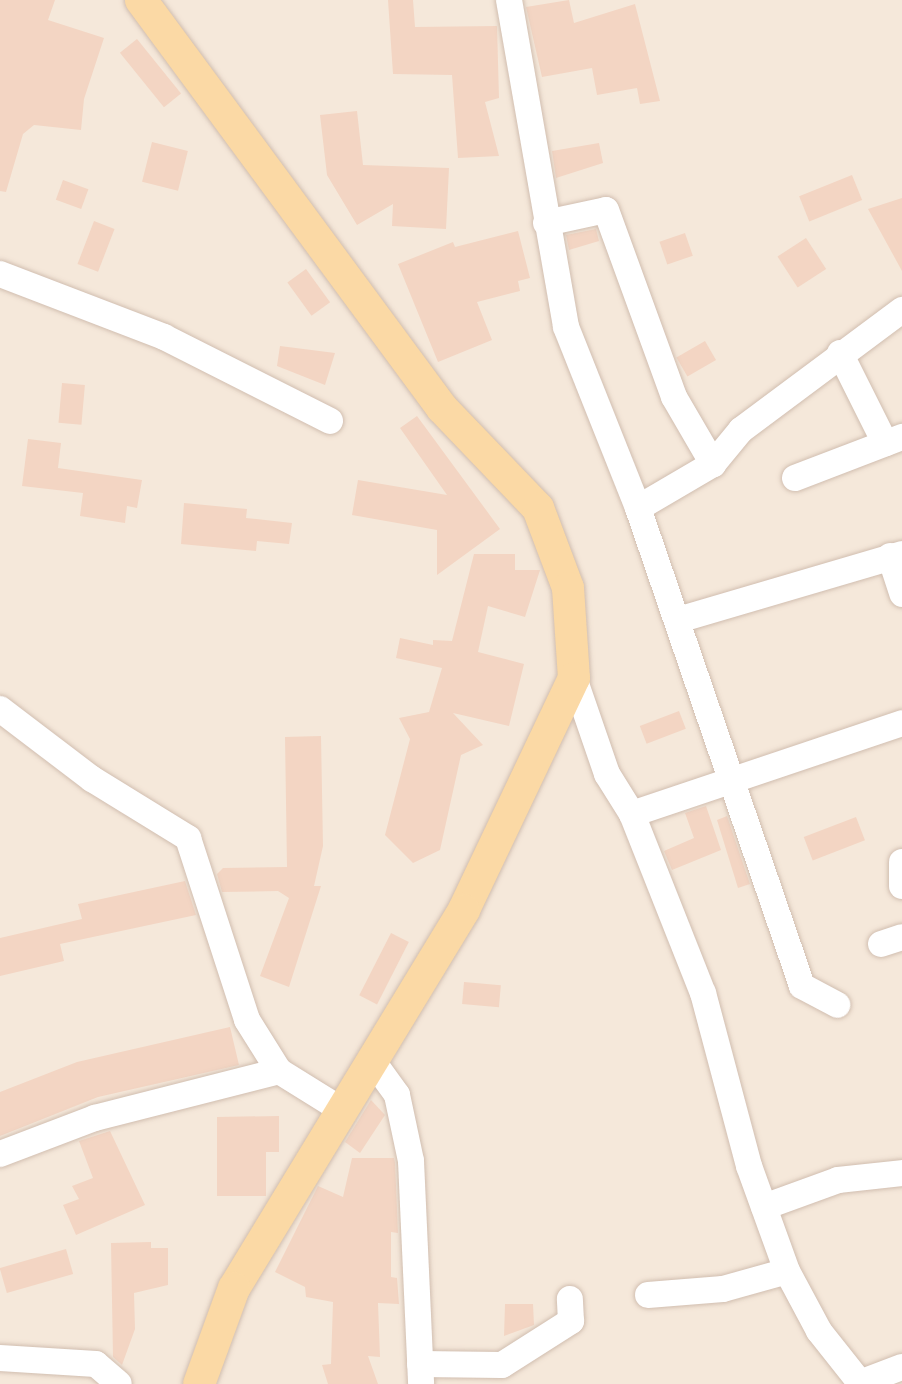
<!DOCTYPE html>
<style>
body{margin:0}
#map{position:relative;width:902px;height:1384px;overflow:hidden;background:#fdf6ec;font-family:Lato,sans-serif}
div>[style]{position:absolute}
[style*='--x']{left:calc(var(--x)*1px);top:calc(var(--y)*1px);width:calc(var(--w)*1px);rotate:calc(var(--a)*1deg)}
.residential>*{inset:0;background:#f5e8da;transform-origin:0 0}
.building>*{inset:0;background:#f3d5c3;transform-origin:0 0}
.roads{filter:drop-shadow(0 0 2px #d1beb0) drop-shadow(0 0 2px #d1beb0)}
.minor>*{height:26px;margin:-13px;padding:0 13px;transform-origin:13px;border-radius:13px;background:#fff}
.major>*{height:32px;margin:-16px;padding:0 16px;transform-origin:16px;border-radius:16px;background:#fbd9a5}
span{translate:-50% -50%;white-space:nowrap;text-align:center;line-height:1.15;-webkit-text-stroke:6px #fffaf3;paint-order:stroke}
</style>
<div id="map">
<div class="residential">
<div style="left:0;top:0;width:902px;height:1384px"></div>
</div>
<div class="building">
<div style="clip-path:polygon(0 0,55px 0,48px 20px,104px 38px,84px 99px,81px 130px,34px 125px,23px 134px,6px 192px,0 191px)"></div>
<div style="clip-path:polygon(388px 0,413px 0,415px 27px,497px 26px,499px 98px,485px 102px,499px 156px,458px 158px,452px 75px,393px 74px)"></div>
<div style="clip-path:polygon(569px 0,574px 23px,635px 4px,660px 101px,640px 104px,637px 88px,597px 95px,592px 68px,542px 77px,526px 7px)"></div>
<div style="left:137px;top:39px;width:70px;height:22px;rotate:51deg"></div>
<div style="clip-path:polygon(357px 111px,363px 165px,449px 168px,446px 229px,392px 226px,393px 204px,357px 225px,327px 175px,320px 115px)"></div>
<div style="left:152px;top:142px;width:37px;height:41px;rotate:14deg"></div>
<div style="clip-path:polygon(599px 143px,603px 163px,556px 178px,552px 151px)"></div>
<div style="left:852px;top:175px;width:27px;height:57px;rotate:68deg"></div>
<div style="left:63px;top:180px;width:27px;height:21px;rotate:20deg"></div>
<div style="clip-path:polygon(902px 198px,902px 271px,868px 209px)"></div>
<div style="left:94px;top:221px;width:22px;height:46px;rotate:21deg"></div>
<div style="clip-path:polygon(596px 229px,599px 241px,569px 250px,566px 235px)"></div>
<div style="clip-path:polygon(518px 231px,530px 278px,518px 281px,520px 291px,477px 302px,492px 340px,438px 362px,398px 264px,453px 242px,455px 247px)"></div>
<div style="left:685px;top:233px;width:24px;height:27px;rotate:71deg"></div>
<div style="left:806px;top:238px;width:37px;height:34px;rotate:57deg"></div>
<div style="left:306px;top:269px;width:41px;height:23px;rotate:54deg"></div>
<div style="left:705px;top:341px;width:22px;height:33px;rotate:60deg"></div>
<div style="clip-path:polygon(280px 346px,335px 353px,325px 385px,277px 366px)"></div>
<div style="left:62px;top:383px;width:23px;height:40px;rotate:5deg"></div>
<div style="clip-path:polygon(417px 416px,500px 529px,437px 575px,437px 530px,352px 515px,358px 480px,447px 495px,400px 428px)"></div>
<div style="clip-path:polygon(28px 439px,61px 443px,58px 468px,142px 480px,137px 508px,127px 506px,125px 523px,80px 516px,83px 493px,22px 486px)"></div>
<div style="clip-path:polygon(184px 503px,247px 509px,246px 518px,292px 523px,289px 544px,257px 541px,256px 551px,181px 544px)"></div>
<div style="clip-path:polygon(474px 554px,515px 554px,515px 570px,540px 570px,525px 617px,488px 606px,478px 652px,524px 664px,509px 726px,453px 713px,483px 745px,461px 755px,440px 850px,413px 863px,385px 835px,410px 739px,399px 718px,429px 712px,442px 668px,396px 658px,400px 638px,433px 645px,433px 640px,452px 641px)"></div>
<div style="left:679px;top:711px;width:19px;height:42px;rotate:69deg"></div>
<div style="clip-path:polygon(321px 736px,323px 846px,314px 886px,321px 886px,289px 987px,260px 976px,289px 898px,278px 891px,222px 892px,217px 874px,223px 868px,287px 867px,285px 737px)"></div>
<div style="clip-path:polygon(706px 806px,721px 850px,672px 870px,664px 851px,694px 838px,685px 813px)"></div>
<div style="clip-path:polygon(727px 816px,750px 884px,738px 888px,717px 820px)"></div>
<div style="left:856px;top:817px;width:25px;height:56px;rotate:69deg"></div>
<div style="clip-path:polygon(185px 881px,196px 915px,60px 944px,64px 961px,0 976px,0 938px,82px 919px,78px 904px)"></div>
<div style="left:391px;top:933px;width:20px;height:70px;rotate:27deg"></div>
<div style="left:464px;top:982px;width:37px;height:22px;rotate:5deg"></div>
<div style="clip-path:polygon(230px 1027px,239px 1065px,98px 1097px,0 1136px,0 1092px,77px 1062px)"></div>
<div style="clip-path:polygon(371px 1100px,385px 1115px,360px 1153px,345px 1142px)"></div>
<div style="clip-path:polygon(279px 1116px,279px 1152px,266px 1152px,266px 1196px,217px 1196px,217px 1117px)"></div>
<div style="clip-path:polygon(110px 1131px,145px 1205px,76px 1235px,63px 1205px,79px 1199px,72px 1186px,93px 1178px,79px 1141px)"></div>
<div style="clip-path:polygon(352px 1158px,394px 1158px,395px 1163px,398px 1233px,391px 1232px,391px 1277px,397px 1278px,399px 1304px,378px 1303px,380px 1357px,368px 1356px,378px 1384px,328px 1384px,322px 1365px,331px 1364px,333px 1302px,306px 1297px,305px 1287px,275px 1272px,318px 1186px,343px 1197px)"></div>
<div style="clip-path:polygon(151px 1242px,151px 1248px,168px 1248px,168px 1285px,134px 1293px,135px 1329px,122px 1365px,113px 1357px,111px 1243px)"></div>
<div style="left:66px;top:1249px;width:26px;height:69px;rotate:74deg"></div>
<div style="clip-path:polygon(505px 1304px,533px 1304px,534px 1325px,504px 1336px)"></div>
</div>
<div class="roads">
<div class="minor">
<div style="--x:509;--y:0;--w:332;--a:80.1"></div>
<div style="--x:566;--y:327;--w:195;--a:68.3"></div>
<div style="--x:638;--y:508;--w:505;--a:71.06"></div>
<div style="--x:802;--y:986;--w:40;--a:28"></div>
<div style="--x:546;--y:223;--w:61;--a:-12.2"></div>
<div style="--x:606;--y:210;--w:199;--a:70"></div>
<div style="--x:674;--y:397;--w:78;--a:59.8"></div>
<div style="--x:0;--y:274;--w:176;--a:21"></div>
<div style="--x:164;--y:337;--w:186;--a:26.8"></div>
<div style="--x:840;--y:353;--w:101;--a:63.4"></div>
<div style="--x:795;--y:478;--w:115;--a:-21"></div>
<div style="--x:638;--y:508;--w:87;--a:-30.4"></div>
<div style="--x:713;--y:464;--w:44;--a:-50.5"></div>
<div style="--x:741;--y:430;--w:201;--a:-36.7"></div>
<div style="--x:890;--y:556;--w:40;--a:72"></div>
<div style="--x:678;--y:620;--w:234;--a:-16.4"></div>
<div style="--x:574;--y:678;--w:102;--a:71"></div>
<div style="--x:607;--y:774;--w:47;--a:58"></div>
<div style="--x:632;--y:814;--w:193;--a:68.4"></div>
<div style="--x:703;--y:993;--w:179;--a:75.1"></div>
<div style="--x:749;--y:1166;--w:112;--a:70.1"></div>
<div style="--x:787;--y:1271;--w:68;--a:61.9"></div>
<div style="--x:819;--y:1331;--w:68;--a:51.6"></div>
<div style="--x:0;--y:709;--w:116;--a:37.3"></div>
<div style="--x:92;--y:779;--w:113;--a:31.6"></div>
<div style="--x:188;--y:838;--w:191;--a:72"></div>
<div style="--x:247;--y:1020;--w:60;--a:57.9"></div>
<div style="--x:279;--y:1071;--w:72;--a:31.9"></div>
<div style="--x:632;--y:814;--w:285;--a:-18.6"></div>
<div style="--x:902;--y:862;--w:24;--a:90"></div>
<div style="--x:881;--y:944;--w:22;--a:-18"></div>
<div style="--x:374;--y:1063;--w:39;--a:54"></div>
<div style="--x:397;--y:1095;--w:67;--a:78"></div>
<div style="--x:411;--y:1161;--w:223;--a:87.4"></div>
<div style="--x:0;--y:1154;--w:102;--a:-20.8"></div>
<div style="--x:95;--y:1118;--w:190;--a:-14.3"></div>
<div style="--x:764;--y:1207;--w:79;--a:-20"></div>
<div style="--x:838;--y:1180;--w:64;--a:-6.2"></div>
<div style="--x:648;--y:1295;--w:75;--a:-4.6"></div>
<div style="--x:723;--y:1289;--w:66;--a:-15.7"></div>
<div style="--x:0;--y:1358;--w:96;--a:3.6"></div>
<div style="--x:96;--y:1364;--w:30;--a:41"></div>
<div style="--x:420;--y:1364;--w:82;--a:0.7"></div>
<div style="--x:502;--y:1365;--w:82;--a:-32.5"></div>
<div style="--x:571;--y:1321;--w:22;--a:-93"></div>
<div style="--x:860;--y:1383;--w:45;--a:-20.9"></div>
</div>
<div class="major">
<div style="--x:141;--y:0;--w:507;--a:53.58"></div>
<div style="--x:442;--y:408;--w:139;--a:46.2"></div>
<div style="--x:538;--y:508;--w:85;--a:69.4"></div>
<div style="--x:568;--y:588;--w:90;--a:86.2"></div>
<div style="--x:574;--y:678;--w:257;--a:115.4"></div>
<div style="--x:464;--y:910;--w:442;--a:121.3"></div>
<div style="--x:234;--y:1288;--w:102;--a:110"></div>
</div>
</div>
</div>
